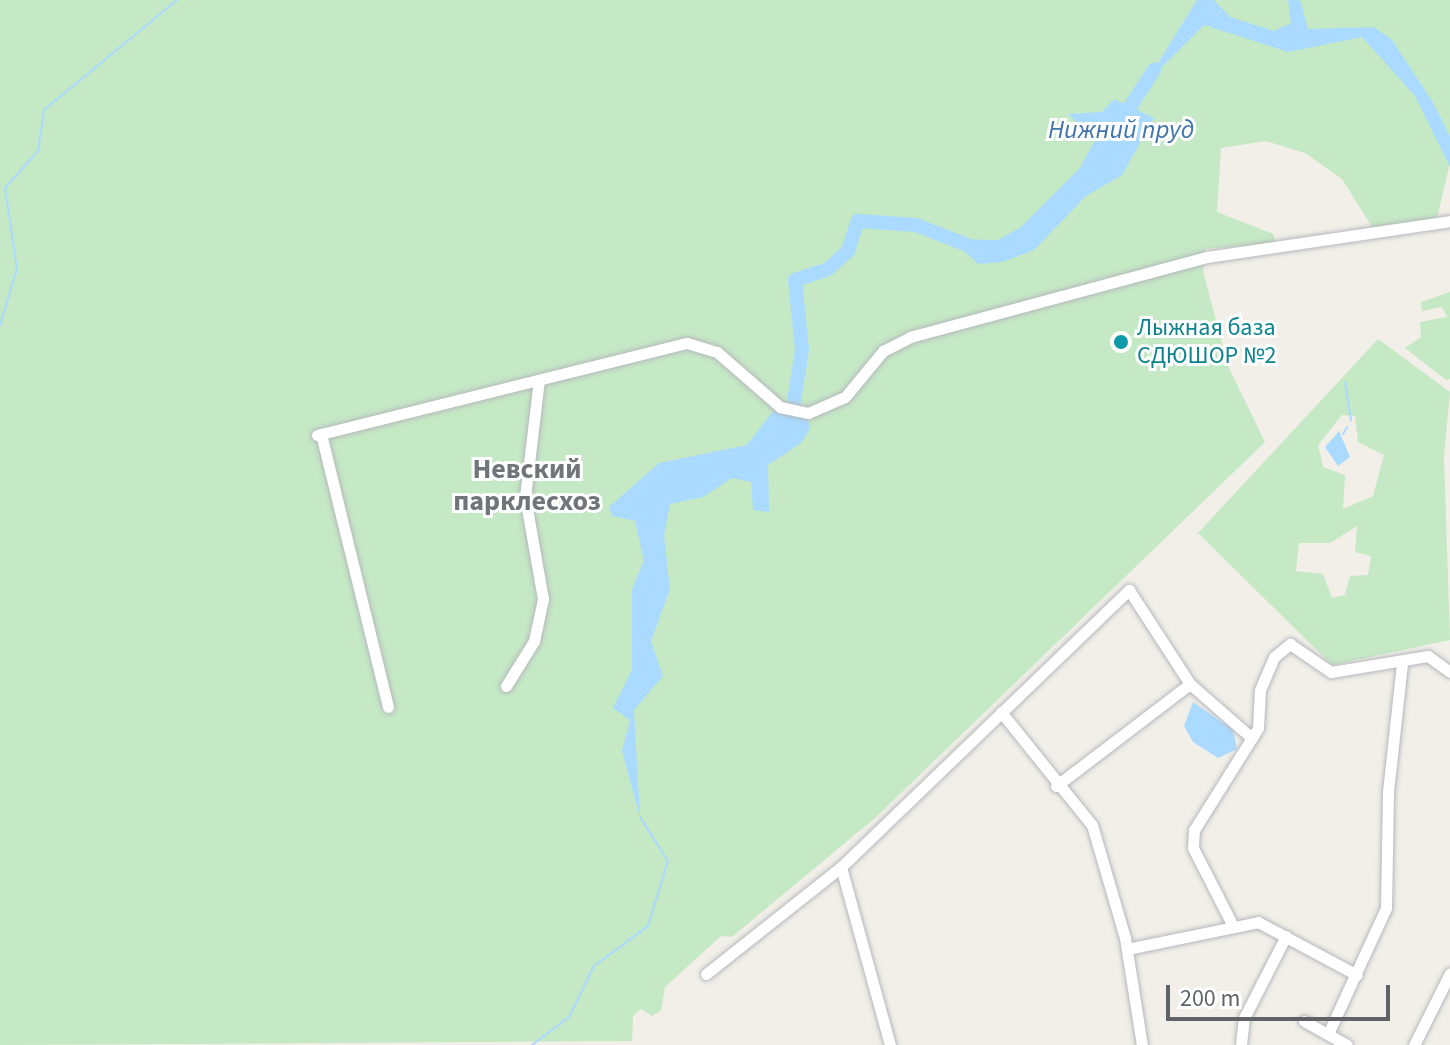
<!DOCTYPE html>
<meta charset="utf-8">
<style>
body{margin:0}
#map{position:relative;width:1450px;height:1045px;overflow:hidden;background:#f1efe8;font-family:"Source Sans 3",sans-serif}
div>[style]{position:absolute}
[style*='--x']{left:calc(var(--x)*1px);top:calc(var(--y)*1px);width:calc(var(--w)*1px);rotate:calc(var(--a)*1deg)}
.green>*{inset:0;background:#c5e8c5}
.water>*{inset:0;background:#aadaff}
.stream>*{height:2px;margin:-1px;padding:0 1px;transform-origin:1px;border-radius:1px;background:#aadaff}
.river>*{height:14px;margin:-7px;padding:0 7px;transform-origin:7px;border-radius:7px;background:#aadaff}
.roads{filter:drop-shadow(0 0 2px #b5b8bc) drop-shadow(0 0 2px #b5b8bc)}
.minor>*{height:11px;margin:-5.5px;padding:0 5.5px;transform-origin:5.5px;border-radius:5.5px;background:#fff}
.dots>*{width:22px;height:22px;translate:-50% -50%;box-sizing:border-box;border:4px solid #fff;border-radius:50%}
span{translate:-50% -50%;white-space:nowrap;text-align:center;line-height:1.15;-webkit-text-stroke:6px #fff;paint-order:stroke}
.culture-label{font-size:24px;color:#0d838f}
.left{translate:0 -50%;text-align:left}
.water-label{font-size:26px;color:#4174aa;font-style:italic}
.quarter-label{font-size:28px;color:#70757a;font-weight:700}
.scale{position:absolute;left:1166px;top:985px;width:224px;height:36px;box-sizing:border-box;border:4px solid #5f6368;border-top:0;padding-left:10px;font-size:24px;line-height:28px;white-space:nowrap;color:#5f6368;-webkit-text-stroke:6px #fff;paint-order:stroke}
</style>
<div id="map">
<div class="green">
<div style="clip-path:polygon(0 0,1450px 0,1450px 163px,1437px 218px,1372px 227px,1342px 179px,1305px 153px,1266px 141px,1221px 148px,1217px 212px,1273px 234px,1276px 243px,1205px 249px,1203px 271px,1228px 366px,1265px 442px,875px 818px,732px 937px,721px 936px,665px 987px,661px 1011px,652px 1016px,641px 1009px,633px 1016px,632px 1041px,0 1045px)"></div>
<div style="clip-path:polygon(1450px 292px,1450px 379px,1446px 380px,1405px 348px,1421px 337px,1420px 322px,1447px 317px,1442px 307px,1422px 311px,1421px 302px)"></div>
<div style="clip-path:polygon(evenodd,1378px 339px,1450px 392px,1444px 457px,1450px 640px,1332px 665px,1198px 533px,1378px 339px,1342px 415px,1355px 416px,1358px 442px,1384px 455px,1373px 496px,1343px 509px,1345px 475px,1323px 467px,1318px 445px,1342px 415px,1378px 339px,1357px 526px,1355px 552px,1371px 556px,1368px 575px,1350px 576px,1345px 595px,1332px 598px,1323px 574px,1296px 571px,1299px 543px,1330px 543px,1357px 526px)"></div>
</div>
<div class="water">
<div style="clip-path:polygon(1197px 0,1214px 0,1230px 17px,1274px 31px,1291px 23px,1288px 0,1300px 0,1308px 29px,1374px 27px,1392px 40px,1434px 104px,1450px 137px,1450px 167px,1415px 96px,1362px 37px,1288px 52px,1204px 25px,1145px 84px)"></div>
<div style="clip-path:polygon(1114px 99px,1154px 118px,1122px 175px,1086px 196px,1034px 250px,1002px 262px,978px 264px,951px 239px,998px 240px,1021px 227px,1080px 168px,1095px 140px,1068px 114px,1102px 112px)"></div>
<div style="clip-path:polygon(773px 411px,807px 417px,810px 428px,801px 443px,768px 465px,769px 512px,753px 510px,751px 482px,732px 478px,703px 497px,670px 504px,664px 536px,670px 589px,651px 641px,663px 676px,634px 710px,640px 817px,622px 751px,630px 720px,613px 708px,632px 670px,632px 589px,644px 561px,635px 521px,612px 516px,609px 507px,659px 463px,747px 445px)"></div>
<div style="clip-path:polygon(1339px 431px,1350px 457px,1338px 466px,1325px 447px)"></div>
<div style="clip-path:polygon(1193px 702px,1233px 730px,1237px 749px,1218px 758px,1193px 742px,1184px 726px)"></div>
</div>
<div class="stream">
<div style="--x:0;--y:325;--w:59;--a:-73.1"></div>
<div style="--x:17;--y:269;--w:82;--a:-98.4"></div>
<div style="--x:5;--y:188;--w:50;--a:-48.3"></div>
<div style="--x:38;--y:151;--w:41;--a:-81.7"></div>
<div style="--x:44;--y:110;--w:173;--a:-39.6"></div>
<div style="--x:1345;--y:382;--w:39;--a:81"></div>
<div style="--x:1343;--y:434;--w:8;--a:-60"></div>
<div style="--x:532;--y:1045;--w:46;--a:-37.1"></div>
<div style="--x:569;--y:1017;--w:57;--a:-63.9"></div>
<div style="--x:594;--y:966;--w:67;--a:-36.5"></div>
<div style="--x:648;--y:926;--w:68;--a:-72.9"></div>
<div style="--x:668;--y:861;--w:52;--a:-122.5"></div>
</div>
<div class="river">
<div style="--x:1122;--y:119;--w:59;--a:-56.9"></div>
<div style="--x:793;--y:408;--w:59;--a:-81.2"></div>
<div style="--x:802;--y:350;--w:70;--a:-95.7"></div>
<div style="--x:795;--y:280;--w:35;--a:-18"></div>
<div style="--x:828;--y:269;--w:27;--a:-42"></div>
<div style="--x:848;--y:251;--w:32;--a:-72"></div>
<div style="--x:858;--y:221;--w:58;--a:3.9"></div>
<div style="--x:916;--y:225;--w:55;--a:21.4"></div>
</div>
<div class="roads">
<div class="minor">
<div style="--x:321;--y:434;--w:281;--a:76.2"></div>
<div style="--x:317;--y:435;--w:381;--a:-14"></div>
<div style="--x:687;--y:343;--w:31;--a:17"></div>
<div style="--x:717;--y:352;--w:84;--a:41.1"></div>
<div style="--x:780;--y:407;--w:29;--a:12"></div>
<div style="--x:808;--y:413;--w:40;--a:-23.4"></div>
<div style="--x:845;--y:397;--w:60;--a:-50.4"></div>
<div style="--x:883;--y:351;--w:30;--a:-27"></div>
<div style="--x:910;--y:337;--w:308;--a:-15.1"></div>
<div style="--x:1207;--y:257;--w:246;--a:-8.4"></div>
<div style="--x:506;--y:686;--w:53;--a:-58.1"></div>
<div style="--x:534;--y:641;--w:43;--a:-77.9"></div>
<div style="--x:543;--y:599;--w:104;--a:-100"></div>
<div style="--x:525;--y:497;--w:118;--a:-83.2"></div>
<div style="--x:1001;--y:712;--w:145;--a:51.2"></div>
<div style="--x:1092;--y:825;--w:118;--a:73.7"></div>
<div style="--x:1125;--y:938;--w:108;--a:81"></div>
<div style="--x:1056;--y:786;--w:168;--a:-37.3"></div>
<div style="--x:841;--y:867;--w:185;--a:74.6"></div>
<div style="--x:1233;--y:926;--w:88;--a:-117.1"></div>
<div style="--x:1193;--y:848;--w:18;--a:-87"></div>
<div style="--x:1194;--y:830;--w:120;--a:-57.9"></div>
<div style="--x:1258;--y:728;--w:38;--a:-87"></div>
<div style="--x:1260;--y:690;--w:36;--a:-67"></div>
<div style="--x:1274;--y:657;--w:21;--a:-39"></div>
<div style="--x:1290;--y:644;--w:50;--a:34.3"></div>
<div style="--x:1331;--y:672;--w:98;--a:-9.4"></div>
<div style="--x:1428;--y:656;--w:27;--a:36"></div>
<div style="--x:1127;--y:949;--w:134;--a:-11.6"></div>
<div style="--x:1258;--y:922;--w:112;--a:28.2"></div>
<div style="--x:706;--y:974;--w:172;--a:-38.4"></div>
<div style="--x:841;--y:867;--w:400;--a:-43.9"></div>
<div style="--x:1129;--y:590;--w:112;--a:57"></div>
<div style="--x:1190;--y:684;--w:82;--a:41.1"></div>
<div style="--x:1304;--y:1021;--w:49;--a:29.2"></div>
<div style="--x:1328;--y:1034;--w:139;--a:-65.3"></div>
<div style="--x:1386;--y:908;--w:116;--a:-89"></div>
<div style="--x:1388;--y:792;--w:129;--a:-83.8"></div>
<div style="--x:1241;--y:1045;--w:27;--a:-84"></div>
<div style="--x:1244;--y:1018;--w:92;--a:-62.9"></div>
<div style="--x:1414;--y:1045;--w:80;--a:-63.4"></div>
</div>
</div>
<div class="dots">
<div style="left:1121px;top:342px;background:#0f9aa8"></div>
</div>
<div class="culture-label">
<span class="left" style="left:1137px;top:342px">Лыжная база<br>СДЮШОР №2</span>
</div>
<div class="water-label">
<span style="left:1121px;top:130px">Нижний пруд</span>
</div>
<div class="quarter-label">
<span style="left:527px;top:485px">Невский<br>парклесхоз</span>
</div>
<div class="scale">200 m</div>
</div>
